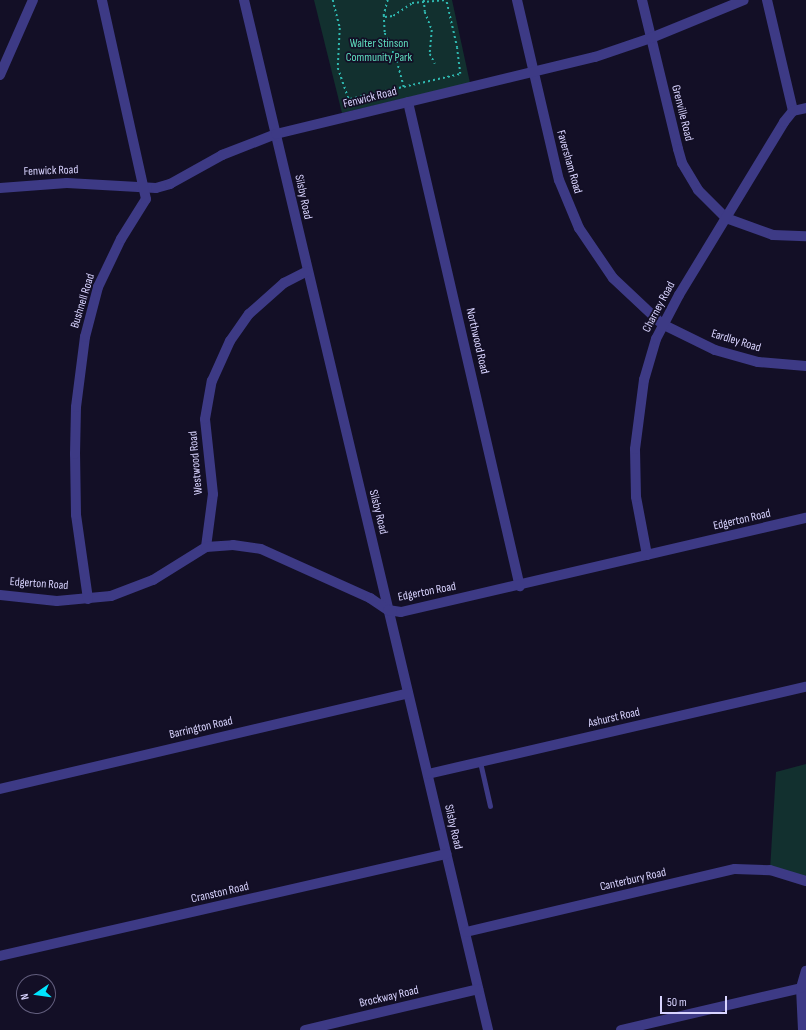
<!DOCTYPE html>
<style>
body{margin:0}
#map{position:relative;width:806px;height:1030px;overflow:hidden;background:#130f26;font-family:"Sofia Sans Condensed",sans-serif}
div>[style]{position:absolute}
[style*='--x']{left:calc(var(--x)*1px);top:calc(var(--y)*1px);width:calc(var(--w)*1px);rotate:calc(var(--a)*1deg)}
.green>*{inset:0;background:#12302f}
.path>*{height:1.5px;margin-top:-0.75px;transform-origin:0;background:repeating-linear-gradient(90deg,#2fb8b0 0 2px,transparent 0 5px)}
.lane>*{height:5px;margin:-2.5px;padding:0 2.5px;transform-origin:2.5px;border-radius:2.5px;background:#3d3a85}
.street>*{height:10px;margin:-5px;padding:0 5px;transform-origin:5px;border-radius:5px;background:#3d3a85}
span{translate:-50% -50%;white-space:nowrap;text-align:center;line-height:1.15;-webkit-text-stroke:3.5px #130f26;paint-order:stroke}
.park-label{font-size:12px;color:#5fe0c0}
.street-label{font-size:12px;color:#d9d4ff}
.north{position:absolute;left:16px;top:974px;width:40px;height:40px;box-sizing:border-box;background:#130f26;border:1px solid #625e7d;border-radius:50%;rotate:257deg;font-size:11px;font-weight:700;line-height:16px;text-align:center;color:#d9d4ff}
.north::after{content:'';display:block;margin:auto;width:14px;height:18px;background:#00e5ff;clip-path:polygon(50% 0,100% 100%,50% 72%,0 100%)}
.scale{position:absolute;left:660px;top:996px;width:67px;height:18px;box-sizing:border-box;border:2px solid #d9d4ff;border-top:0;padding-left:5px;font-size:12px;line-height:14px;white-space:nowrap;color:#d9d4ff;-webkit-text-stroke:3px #130f26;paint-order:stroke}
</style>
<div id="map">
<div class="green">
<div style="clip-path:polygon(314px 0,452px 0,470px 83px,342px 113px)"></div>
<div style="clip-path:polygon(806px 764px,806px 881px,770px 870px,776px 772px)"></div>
</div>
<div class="path">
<div style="--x:333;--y:0;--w:29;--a:76"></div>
<div style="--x:340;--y:28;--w:40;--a:92.9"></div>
<div style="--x:338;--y:68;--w:36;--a:71"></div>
<div style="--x:350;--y:102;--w:6;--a:129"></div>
<div style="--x:388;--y:0;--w:16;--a:105"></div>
<div style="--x:384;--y:15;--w:18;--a:87"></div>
<div style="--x:385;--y:33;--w:30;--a:67"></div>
<div style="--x:397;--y:61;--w:27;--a:75"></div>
<div style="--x:424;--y:0;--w:12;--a:85"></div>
<div style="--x:425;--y:12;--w:19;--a:69"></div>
<div style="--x:432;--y:30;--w:24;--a:95"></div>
<div style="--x:430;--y:54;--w:11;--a:63"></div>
<div style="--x:385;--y:17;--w:8;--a:-7"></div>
<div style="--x:393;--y:16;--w:23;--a:-34"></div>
<div style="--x:412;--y:3;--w:34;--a:-5"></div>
<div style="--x:350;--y:99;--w:113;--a:-12.8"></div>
<div style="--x:460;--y:74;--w:26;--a:-97"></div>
<div style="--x:457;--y:48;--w:49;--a:-102.9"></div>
</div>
<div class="lane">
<div style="--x:480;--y:762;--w:45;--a:77.2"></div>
</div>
<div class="street">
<div style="--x:244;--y:0;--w:1059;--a:76.67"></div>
<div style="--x:517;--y:0;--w:185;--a:76.9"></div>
<div style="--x:559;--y:180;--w:52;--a:67.4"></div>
<div style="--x:579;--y:228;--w:60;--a:55.8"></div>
<div style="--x:613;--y:278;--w:67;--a:43.2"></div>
<div style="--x:662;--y:324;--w:59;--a:26.1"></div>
<div style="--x:715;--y:350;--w:45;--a:15.6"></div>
<div style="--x:758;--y:362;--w:48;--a:4.8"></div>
<div style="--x:642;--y:0;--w:153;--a:76.4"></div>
<div style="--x:678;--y:149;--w:15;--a:74"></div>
<div style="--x:682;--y:163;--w:31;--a:59"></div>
<div style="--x:698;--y:190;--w:40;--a:45"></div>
<div style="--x:726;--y:218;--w:50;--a:19.9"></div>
<div style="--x:773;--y:235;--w:33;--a:2"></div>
<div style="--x:767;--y:0;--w:114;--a:76.8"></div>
<div style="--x:0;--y:75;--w:82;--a:-66.3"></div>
<div style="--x:408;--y:102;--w:497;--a:77"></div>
<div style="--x:0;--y:188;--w:67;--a:-4.3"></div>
<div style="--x:67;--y:183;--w:89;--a:3.2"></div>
<div style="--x:156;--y:188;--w:15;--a:-16"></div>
<div style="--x:170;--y:184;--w:60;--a:-29.1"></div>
<div style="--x:222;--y:155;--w:58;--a:-21.3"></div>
<div style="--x:276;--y:134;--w:328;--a:-13.6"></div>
<div style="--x:595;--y:57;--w:59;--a:-18.7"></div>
<div style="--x:651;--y:38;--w:100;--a:-22.2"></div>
<div style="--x:206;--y:547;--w:53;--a:-82.5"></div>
<div style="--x:213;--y:494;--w:75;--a:-96.1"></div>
<div style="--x:205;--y:419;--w:39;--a:-80"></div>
<div style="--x:212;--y:381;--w:44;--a:-65.8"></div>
<div style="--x:230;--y:341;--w:33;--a:-55"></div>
<div style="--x:249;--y:314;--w:47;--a:-41.5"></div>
<div style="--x:284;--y:283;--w:25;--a:-27"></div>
<div style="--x:647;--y:555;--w:59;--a:-100.7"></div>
<div style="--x:636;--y:497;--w:48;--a:-91.2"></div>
<div style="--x:635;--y:449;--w:70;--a:-82.6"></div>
<div style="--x:644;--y:380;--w:43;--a:-73.7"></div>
<div style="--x:656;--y:339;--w:50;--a:-62.4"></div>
<div style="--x:679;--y:295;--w:202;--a:-58.7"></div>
<div style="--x:784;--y:122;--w:14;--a:-51"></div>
<div style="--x:793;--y:111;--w:13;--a:-13"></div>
<div style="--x:0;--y:595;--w:57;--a:6"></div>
<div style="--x:57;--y:601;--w:54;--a:-5.3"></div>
<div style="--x:111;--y:596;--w:45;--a:-20.9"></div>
<div style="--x:153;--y:580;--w:62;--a:-31.9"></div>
<div style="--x:206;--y:547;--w:27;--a:-4"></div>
<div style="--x:233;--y:545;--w:28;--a:8"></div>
<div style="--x:261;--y:549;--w:120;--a:24.2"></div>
<div style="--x:370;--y:598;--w:22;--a:34"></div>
<div style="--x:388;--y:610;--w:13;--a:9"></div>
<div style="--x:401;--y:612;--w:416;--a:-13.1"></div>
<div style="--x:88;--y:599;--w:85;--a:-98.1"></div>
<div style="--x:76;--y:515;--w:61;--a:-90.9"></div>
<div style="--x:75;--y:454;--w:47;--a:-88.8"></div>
<div style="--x:76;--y:407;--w:71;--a:-82.7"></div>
<div style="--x:85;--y:337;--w:52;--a:-75.4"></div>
<div style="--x:98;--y:287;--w:53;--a:-64.4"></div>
<div style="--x:121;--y:239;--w:47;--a:-58"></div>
<div style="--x:146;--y:199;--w:204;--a:-102.5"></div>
<div style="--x:428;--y:774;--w:388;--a:-13"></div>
<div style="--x:0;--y:789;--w:419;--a:-13.2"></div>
<div style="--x:466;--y:932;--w:276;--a:-13.2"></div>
<div style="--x:735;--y:869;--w:35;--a:2"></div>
<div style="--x:770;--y:870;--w:38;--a:17"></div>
<div style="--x:0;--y:956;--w:458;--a:-12.9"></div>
<div style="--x:305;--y:1030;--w:178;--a:-13.3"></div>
<div style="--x:621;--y:1030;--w:185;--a:-13.1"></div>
<div style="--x:803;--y:1030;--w:42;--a:-92.7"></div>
<div style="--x:801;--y:988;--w:18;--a:-74"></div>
</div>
<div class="park-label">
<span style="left:379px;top:51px">Walter Stinson<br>Community Park</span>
</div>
<div class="street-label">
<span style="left:370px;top:98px;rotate:-14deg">Fenwick Road</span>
<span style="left:682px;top:113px;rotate:76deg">Grenville Road</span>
<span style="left:569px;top:162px;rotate:74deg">Faversham Road</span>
<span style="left:51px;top:171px;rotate:-2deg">Fenwick Road</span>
<span style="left:303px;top:197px;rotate:78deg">Silsby Road</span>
<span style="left:83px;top:301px;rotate:-73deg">Bushnell Road</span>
<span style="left:659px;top:307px;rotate:-62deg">Charney Road</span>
<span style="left:477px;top:341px;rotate:77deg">Northwood Road</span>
<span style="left:736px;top:341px;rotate:17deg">Eardley Road</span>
<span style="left:196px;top:463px;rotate:-95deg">Westwood Road</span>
<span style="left:378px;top:512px;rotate:76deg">Silsby Road</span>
<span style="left:742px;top:520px;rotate:-13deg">Edgerton Road</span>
<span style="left:39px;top:584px;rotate:4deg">Edgerton Road</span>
<span style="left:427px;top:592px;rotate:-11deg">Edgerton Road</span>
<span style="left:614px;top:718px;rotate:-13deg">Ashurst Road</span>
<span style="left:201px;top:728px;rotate:-13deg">Barrington Road</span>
<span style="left:453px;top:827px;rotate:77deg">Silsby Road</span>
<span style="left:633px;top:880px;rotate:-13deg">Canterbury Road</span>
<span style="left:220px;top:893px;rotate:-13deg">Cranston Road</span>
<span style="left:389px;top:997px;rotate:-13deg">Brockway Road</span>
</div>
<div class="north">N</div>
<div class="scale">50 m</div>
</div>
